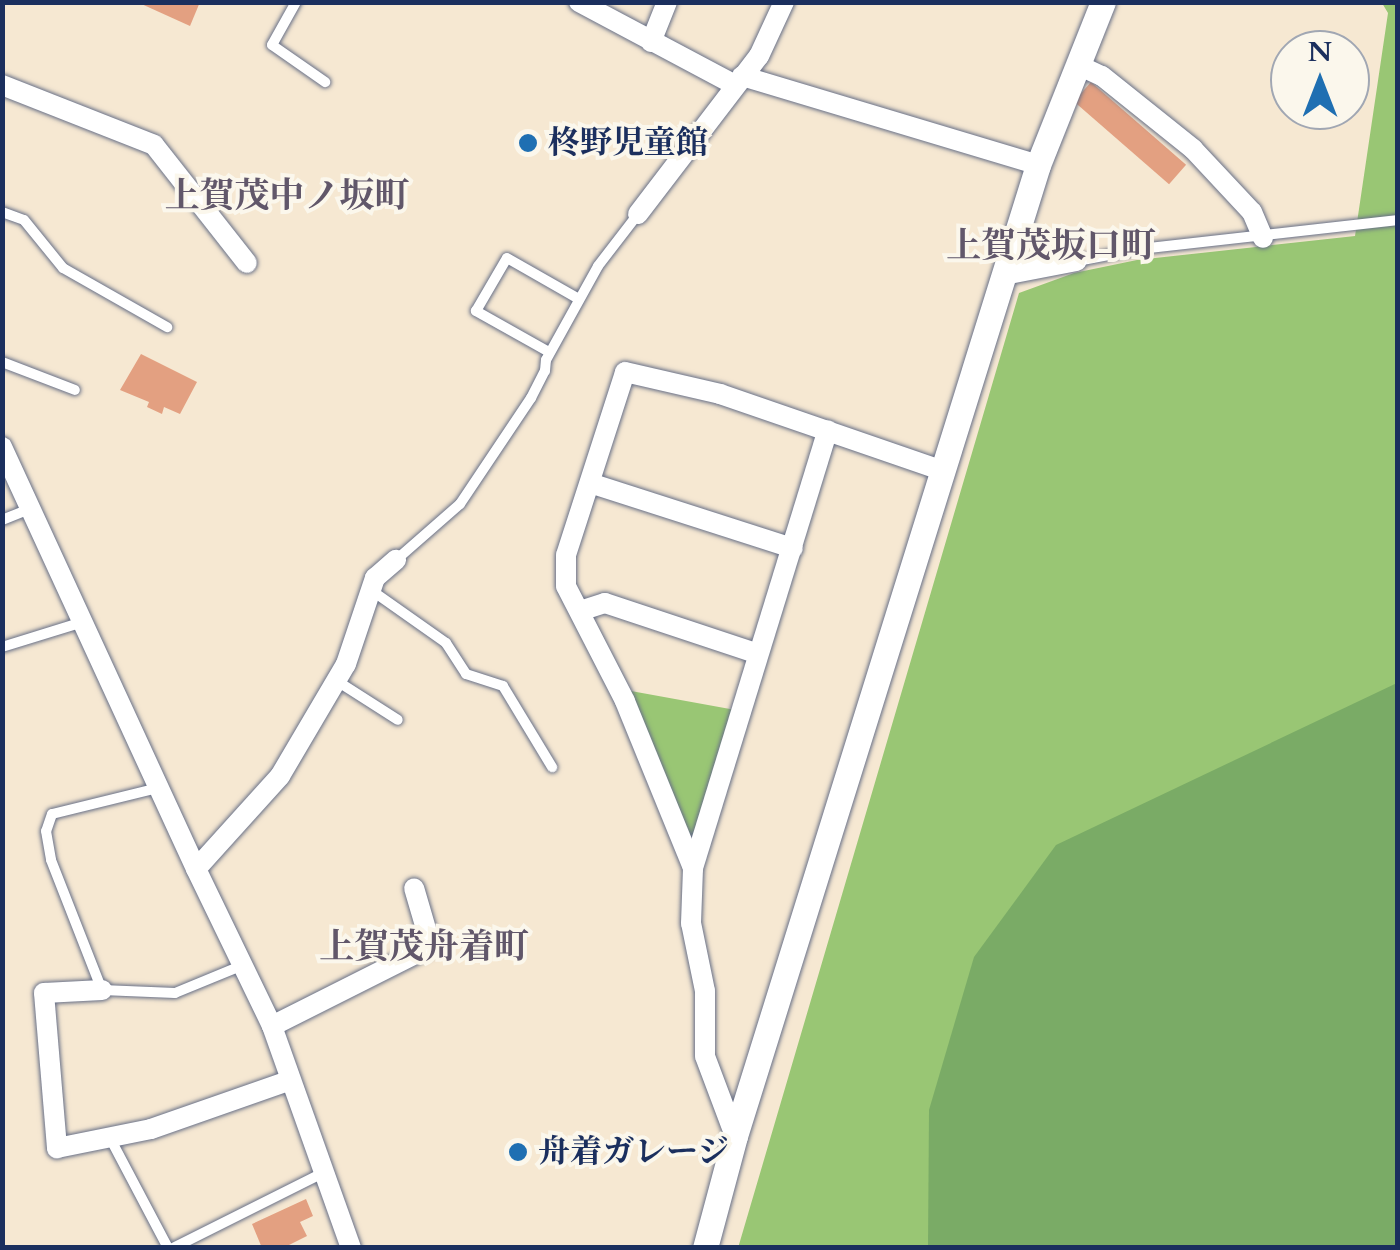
<!DOCTYPE html>
<meta charset="utf-8">
<style>
body{margin:0}
#map{position:relative;width:1400px;height:1250px;overflow:hidden;background:#f6e8d2;font-family:Cardo,"Noto Serif JP",serif}
div>[style]{position:absolute}
[style*='--x']{left:calc(var(--x)*1px);top:calc(var(--y)*1px);width:calc(var(--w)*1px);rotate:calc(var(--a)*1deg)}
.green>*{inset:0;background:#99c674}
.forest>*{inset:0;background:#7aab66}
.building>*{inset:0;background:#e3a081;transform-origin:0 0}
.roads{filter:drop-shadow(0 0 2px #687087) drop-shadow(0 0 2px #687087)}
.service>*{height:10px;margin:-5px;padding:0 5px;transform-origin:5px;border-radius:5px;background:#fff}
.minor>*{height:20px;margin:-10px;padding:0 10px;transform-origin:10px;border-radius:10px;background:#fff}
.tertiary>*{height:25px;margin:-12.5px;padding:0 12.5px;transform-origin:12.5px;border-radius:12.5px;background:#fff}
.dots>*{width:28px;height:28px;translate:-50% -50%;box-sizing:border-box;border:5px solid #fbf7ec;border-radius:50%}
span{translate:-50% -50%;white-space:nowrap;text-align:center;line-height:1.15;-webkit-text-stroke:8px #fbf7ec;paint-order:stroke}
.poi-label{font-size:32px;color:#1b2f5e;font-weight:700}
.left{translate:0 -50%;text-align:left}
.neighbourhood-label{font-size:35px;color:#61576a;font-weight:700}
.frame{position:absolute;inset:0;border:5px solid #1b2f5e;pointer-events:none}
.north{position:absolute;left:1270px;top:30px;width:100px;height:100px;box-sizing:border-box;background:#fbf7ec;border:2px solid #a1a7b3;border-radius:50%;rotate:0deg;font-size:28px;font-weight:700;line-height:40px;text-align:center;color:#1b2f5e}
.north::after{content:'';display:block;margin:auto;width:35px;height:45px;background:#1f6fb2;clip-path:polygon(50% 0,100% 100%,50% 72%,0 100%)}
</style>
<div id="map">
<div class="green">
<div style="clip-path:polygon(1382px 3px,1397px 3px,1397px 1247px,738px 1248px,1019px 293px,1074px 273px,1137px 260px,1355px 236px,1388px 13px)"></div>
<div style="clip-path:polygon(620px 689px,741px 711px,697px 855px)"></div>
</div>
<div class="forest">
<div style="clip-path:polygon(1397px 683px,1397px 1247px,928px 1247px,929px 1110px,974px 957px,1056px 845px)"></div>
</div>
<div class="building">
<div style="clip-path:polygon(137px 2px,200px 2px,190px 26px)"></div>
<div style="left:1091px;top:82px;width:126px;height:26px;rotate:41deg"></div>
<div style="clip-path:polygon(141px 354px,197px 382px,180px 414px,164px 407px,162px 414px,147px 407px,149px 402px,120px 390px)"></div>
<div style="clip-path:polygon(306px 1199px,313px 1216px,300px 1222px,307px 1236px,283px 1248px,262px 1248px,252px 1224px)"></div>
</div>
<div class="roads">
<div class="service">
<div style="--x:296;--y:2;--w:49;--a:119.2"></div>
<div style="--x:272;--y:45;--w:65;--a:34.9"></div>
<div style="--x:2;--y:212;--w:23;--a:20"></div>
<div style="--x:24;--y:220;--w:62;--a:50.9"></div>
<div style="--x:63;--y:268;--w:120;--a:29.6"></div>
<div style="--x:1077;--y:261;--w:64;--a:-10.8"></div>
<div style="--x:1140;--y:249;--w:260;--a:-6.4"></div>
<div style="--x:549;--y:352;--w:84;--a:-150.7"></div>
<div style="--x:476;--y:311;--w:61;--a:-59.7"></div>
<div style="--x:507;--y:258;--w:83;--a:29.7"></div>
<div style="--x:2;--y:362;--w:78;--a:21"></div>
<div style="--x:2;--y:520;--w:32;--a:-22"></div>
<div style="--x:396;--y:560;--w:85;--a:-41.2"></div>
<div style="--x:460;--y:504;--w:128;--a:-56.2"></div>
<div style="--x:531;--y:398;--w:30;--a:-63"></div>
<div style="--x:545;--y:371;--w:11;--a:-85"></div>
<div style="--x:546;--y:360;--w:107;--a:-61"></div>
<div style="--x:598;--y:266;--w:66;--a:-52.4"></div>
<div style="--x:371;--y:590;--w:92;--a:35.2"></div>
<div style="--x:446;--y:643;--w:37;--a:57"></div>
<div style="--x:466;--y:674;--w:39;--a:18"></div>
<div style="--x:503;--y:686;--w:95;--a:58.8"></div>
<div style="--x:2;--y:647;--w:85;--a:-17.2"></div>
<div style="--x:337;--y:681;--w:72;--a:32.6"></div>
<div style="--x:158;--y:788;--w:109;--a:166.2"></div>
<div style="--x:52;--y:814;--w:18;--a:109"></div>
<div style="--x:46;--y:831;--w:29;--a:80"></div>
<div style="--x:51;--y:860;--w:140;--a:68.6"></div>
<div style="--x:102;--y:990;--w:73;--a:2.4"></div>
<div style="--x:175;--y:993;--w:74;--a:-22.4"></div>
<div style="--x:110;--y:1138;--w:124;--a:62.2"></div>
<div style="--x:173;--y:1248;--w:168;--a:-26.6"></div>
</div>
<div class="minor">
<div style="--x:579;--y:2;--w:177;--a:28"></div>
<div style="--x:651;--y:42;--w:43;--a:-68.2"></div>
<div style="--x:1078;--y:65;--w:26;--a:25"></div>
<div style="--x:1102;--y:76;--w:117;--a:38.7"></div>
<div style="--x:1193;--y:149;--w:86;--a:46.9"></div>
<div style="--x:1252;--y:212;--w:28;--a:67"></div>
<div style="--x:742;--y:76;--w:309;--a:16.7"></div>
<div style="--x:2;--y:85;--w:163;--a:21.5"></div>
<div style="--x:154;--y:145;--w:150;--a:51.8"></div>
<div style="--x:638;--y:214;--w:199;--a:-52.6"></div>
<div style="--x:759;--y:56;--w:60;--a:-65.2"></div>
<div style="--x:1004;--y:275;--w:74;--a:-10.9"></div>
<div style="--x:2;--y:447;--w:464;--a:65.3"></div>
<div style="--x:590;--y:483;--w:213;--a:17.8"></div>
<div style="--x:580;--y:611;--w:26;--a:-18"></div>
<div style="--x:605;--y:603;--w:161;--a:18.4"></div>
<div style="--x:693;--y:868;--w:458;--a:-72.9"></div>
<div style="--x:102;--y:990;--w:58;--a:177"></div>
<div style="--x:44;--y:993;--w:156;--a:85.2"></div>
<div style="--x:57;--y:1148;--w:96;--a:-11.4"></div>
<div style="--x:151;--y:1129;--w:148;--a:-19.3"></div>
<div style="--x:272;--y:1026;--w:178;--a:-26.7"></div>
<div style="--x:431;--y:946;--w:60;--a:-106.3"></div>
<div style="--x:735;--y:1136;--w:85;--a:-110.6"></div>
<div style="--x:705;--y:1056;--w:65;--a:-90"></div>
<div style="--x:705;--y:991;--w:69;--a:-101.6"></div>
<div style="--x:691;--y:923;--w:55;--a:-87.9"></div>
<div style="--x:693;--y:868;--w:180;--a:-112.2"></div>
<div style="--x:625;--y:701;--w:129;--a:-117.2"></div>
<div style="--x:566;--y:586;--w:31;--a:-90"></div>
<div style="--x:566;--y:555;--w:192;--a:-72.1"></div>
<div style="--x:625;--y:372;--w:98;--a:13"></div>
<div style="--x:720;--y:394;--w:236;--a:19"></div>
<div style="--x:351;--y:1248;--w:236;--a:-109.6"></div>
<div style="--x:272;--y:1026;--w:174;--a:-115.8"></div>
<div style="--x:196;--y:869;--w:125;--a:-47.9"></div>
<div style="--x:280;--y:776;--w:130;--a:-59.5"></div>
<div style="--x:346;--y:664;--w:91;--a:-71.4"></div>
<div style="--x:375;--y:578;--w:28;--a:-41"></div>
</div>
<div class="tertiary">
<div style="--x:705;--y:1248;--w:116;--a:-75"></div>
<div style="--x:735;--y:1136;--w:1017;--a:-72.67"></div>
<div style="--x:1038;--y:165;--w:175;--a:-68.3"></div>
</div>
</div>
<div class="dots">
<div style="left:528px;top:143px;background:#1f6fb2"></div>
<div style="left:518px;top:1152px;background:#1f6fb2"></div>
</div>
<div class="poi-label">
<span class="left" style="left:548px;top:143px">柊野児童館</span>
<span class="left" style="left:538px;top:1152px">舟着ガレージ</span>
</div>
<div class="neighbourhood-label">
<span style="left:287px;top:196px">上賀茂中ノ坂町</span>
<span style="left:1051px;top:246px">上賀茂坂口町</span>
<span style="left:424px;top:947px">上賀茂舟着町</span>
</div>
<div class="frame"></div>
<div class="north">N</div>
</div>
